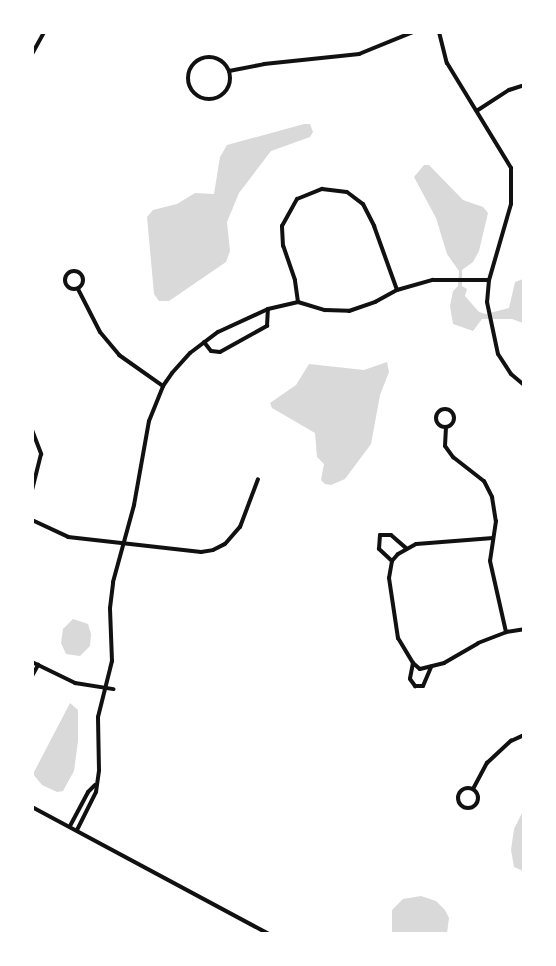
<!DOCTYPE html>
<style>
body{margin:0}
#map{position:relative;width:556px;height:966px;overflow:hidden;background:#fff;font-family:Cabin,sans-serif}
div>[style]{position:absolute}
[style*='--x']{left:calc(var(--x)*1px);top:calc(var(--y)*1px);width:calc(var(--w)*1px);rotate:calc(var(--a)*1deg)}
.water>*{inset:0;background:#d9d9d9}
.minor>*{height:4px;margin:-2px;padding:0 2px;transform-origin:2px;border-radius:2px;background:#111}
.minor>.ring{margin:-2px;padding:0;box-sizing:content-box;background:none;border:4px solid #111;border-radius:50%}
span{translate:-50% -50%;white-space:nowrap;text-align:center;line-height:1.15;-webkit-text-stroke:5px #fff;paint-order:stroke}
.frame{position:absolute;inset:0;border:34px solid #fff;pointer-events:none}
</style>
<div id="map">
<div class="water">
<div style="clip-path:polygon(304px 124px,310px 124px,313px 132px,310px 137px,271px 151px,239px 193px,227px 222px,230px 251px,226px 262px,169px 301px,159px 301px,154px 294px,147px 217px,153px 210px,177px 204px,195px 193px,214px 194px,220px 157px,227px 145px)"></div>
<div style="clip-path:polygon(424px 165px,429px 165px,463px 200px,483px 207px,488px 213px,479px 251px,473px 262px,462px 270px,462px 286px,467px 289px,465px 296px,479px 312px,486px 314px,509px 308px,515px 282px,523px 279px,523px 323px,512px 319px,482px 319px,473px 331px,453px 324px,450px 306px,453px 291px,458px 286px,459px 271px,447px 254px,436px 218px,414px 177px)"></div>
<div style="clip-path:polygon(387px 362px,389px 372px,380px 395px,371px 444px,345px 479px,331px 485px,325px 484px,321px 480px,324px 464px,317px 457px,315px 433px,272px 408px,270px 403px,296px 385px,309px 364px,364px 370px)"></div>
<div style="clip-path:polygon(73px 619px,88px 624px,91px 634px,90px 646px,80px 656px,66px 654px,61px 643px,63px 629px)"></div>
<div style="clip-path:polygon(70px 703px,78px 710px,78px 741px,74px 771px,63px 791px,57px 792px,42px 785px,33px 774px)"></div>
<div style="clip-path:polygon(523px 811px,523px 871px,514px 867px,511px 850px,514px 829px)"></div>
<div style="clip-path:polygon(421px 896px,436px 901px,445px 910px,449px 918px,447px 933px,392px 933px,392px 910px,403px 899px)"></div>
</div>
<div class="minor">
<div style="--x:439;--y:32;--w:32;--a:76"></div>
<div style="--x:447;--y:63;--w:123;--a:58.6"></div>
<div style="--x:511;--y:168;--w:36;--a:90"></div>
<div style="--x:511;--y:204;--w:79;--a:106.1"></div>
<div style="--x:489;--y:280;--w:22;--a:95"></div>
<div style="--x:487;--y:302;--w:53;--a:78.1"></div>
<div style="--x:498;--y:354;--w:24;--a:57"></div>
<div style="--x:511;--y:374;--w:17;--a:40"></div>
<div style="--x:32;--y:54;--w:25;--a:-61"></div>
<div class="ring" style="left:188px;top:57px;width:38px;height:38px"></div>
<div style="--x:229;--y:71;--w:36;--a:-11"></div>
<div style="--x:264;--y:64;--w:96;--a:-6"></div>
<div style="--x:359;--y:54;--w:58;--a:-22.2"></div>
<div style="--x:478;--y:110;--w:37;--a:-33"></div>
<div style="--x:509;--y:90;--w:16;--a:-18"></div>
<div class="ring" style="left:65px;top:271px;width:14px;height:14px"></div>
<div style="--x:78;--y:289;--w:48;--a:62.9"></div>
<div style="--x:100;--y:332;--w:30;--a:50"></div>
<div style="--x:119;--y:355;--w:54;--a:35.2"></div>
<div style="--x:298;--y:302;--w:22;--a:-98"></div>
<div style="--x:295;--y:280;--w:36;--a:-109"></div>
<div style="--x:283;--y:246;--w:20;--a:-93"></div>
<div style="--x:282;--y:226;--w:31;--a:-61"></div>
<div style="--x:297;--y:199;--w:27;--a:-22"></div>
<div style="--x:322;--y:189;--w:25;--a:7"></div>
<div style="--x:347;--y:192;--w:20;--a:37"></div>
<div style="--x:363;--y:204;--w:25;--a:63"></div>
<div style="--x:374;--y:226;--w:68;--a:70.2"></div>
<div style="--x:204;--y:342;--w:11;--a:52"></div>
<div style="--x:211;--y:351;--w:9;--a:6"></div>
<div style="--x:220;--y:352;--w:54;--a:-29"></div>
<div style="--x:267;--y:326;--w:17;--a:-87"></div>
<div class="ring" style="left:436px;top:409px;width:14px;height:14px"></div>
<div style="--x:446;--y:427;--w:19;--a:93"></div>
<div style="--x:445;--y:446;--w:14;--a:54"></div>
<div style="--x:453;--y:457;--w:39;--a:38"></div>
<div style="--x:484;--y:481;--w:18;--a:63"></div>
<div style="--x:492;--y:497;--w:24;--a:81"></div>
<div style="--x:496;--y:521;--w:40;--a:98.5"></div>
<div style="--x:490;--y:561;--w:73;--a:77.3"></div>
<div style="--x:32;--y:430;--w:26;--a:69"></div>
<div style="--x:41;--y:454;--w:36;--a:104"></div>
<div style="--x:32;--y:520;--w:40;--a:25"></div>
<div style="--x:68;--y:537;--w:134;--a:6.4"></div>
<div style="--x:201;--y:552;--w:12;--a:-9"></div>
<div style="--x:213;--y:550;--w:13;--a:-27"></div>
<div style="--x:225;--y:544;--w:23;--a:-49"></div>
<div style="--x:240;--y:527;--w:51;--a:-69.4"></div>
<div style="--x:493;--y:538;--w:77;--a:175.5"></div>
<div style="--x:416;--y:544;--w:21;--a:151"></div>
<div style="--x:398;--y:554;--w:9;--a:131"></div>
<div style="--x:392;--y:561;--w:17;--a:100"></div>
<div style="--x:389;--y:578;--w:61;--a:81.5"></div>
<div style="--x:398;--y:638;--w:29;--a:59"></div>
<div style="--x:413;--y:663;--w:9;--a:41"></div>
<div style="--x:420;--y:669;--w:25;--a:-14"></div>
<div style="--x:444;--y:663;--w:39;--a:-30"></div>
<div style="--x:478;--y:643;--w:30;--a:-21"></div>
<div style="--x:506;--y:632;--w:18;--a:-9"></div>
<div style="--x:392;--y:561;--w:18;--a:-137"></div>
<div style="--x:379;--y:549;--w:14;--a:-86"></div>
<div style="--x:380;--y:535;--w:11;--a:0"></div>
<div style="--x:391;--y:535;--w:20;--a:41"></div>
<div style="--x:32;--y:662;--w:48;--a:26"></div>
<div style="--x:75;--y:683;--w:39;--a:9"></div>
<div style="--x:413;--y:663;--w:16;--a:101"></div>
<div style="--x:410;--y:679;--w:9;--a:54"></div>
<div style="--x:415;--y:686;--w:8;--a:0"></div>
<div style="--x:423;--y:686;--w:21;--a:-67"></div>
<div style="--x:32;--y:676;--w:13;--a:-61"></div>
<div class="ring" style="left:458px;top:788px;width:16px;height:16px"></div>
<div style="--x:473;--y:789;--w:30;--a:-62"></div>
<div style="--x:487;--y:763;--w:33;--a:-43"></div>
<div style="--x:511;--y:741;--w:14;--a:-25"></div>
<div style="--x:32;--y:807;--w:269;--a:28.2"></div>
<div style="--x:70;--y:826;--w:38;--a:-62"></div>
<div style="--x:88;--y:792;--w:10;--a:-45"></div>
<div style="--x:77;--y:830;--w:42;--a:-63.4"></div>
<div style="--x:96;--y:792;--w:22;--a:-82"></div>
<div style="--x:99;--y:770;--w:53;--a:-91.1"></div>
<div style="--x:98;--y:717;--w:58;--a:-76"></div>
<div style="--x:112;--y:661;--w:53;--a:-92.2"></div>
<div style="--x:110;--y:608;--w:26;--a:-83"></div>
<div style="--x:113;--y:582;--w:80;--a:-74.7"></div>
<div style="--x:134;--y:505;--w:85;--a:-79.9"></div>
<div style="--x:149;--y:421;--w:38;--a:-68"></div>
<div style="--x:163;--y:386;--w:16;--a:-55"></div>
<div style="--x:172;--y:373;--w:27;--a:-48"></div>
<div style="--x:190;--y:353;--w:35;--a:-37"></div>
<div style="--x:218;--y:332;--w:55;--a:-24.7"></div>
<div style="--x:268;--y:309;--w:31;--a:-13"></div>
<div style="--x:298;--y:302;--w:28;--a:17"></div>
<div style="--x:325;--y:310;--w:24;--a:2"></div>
<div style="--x:349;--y:311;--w:28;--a:-19"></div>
<div style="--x:375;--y:302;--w:25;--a:-29"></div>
<div style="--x:397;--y:290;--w:37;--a:-16"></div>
<div style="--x:433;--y:280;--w:56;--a:0"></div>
</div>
<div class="frame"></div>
</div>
